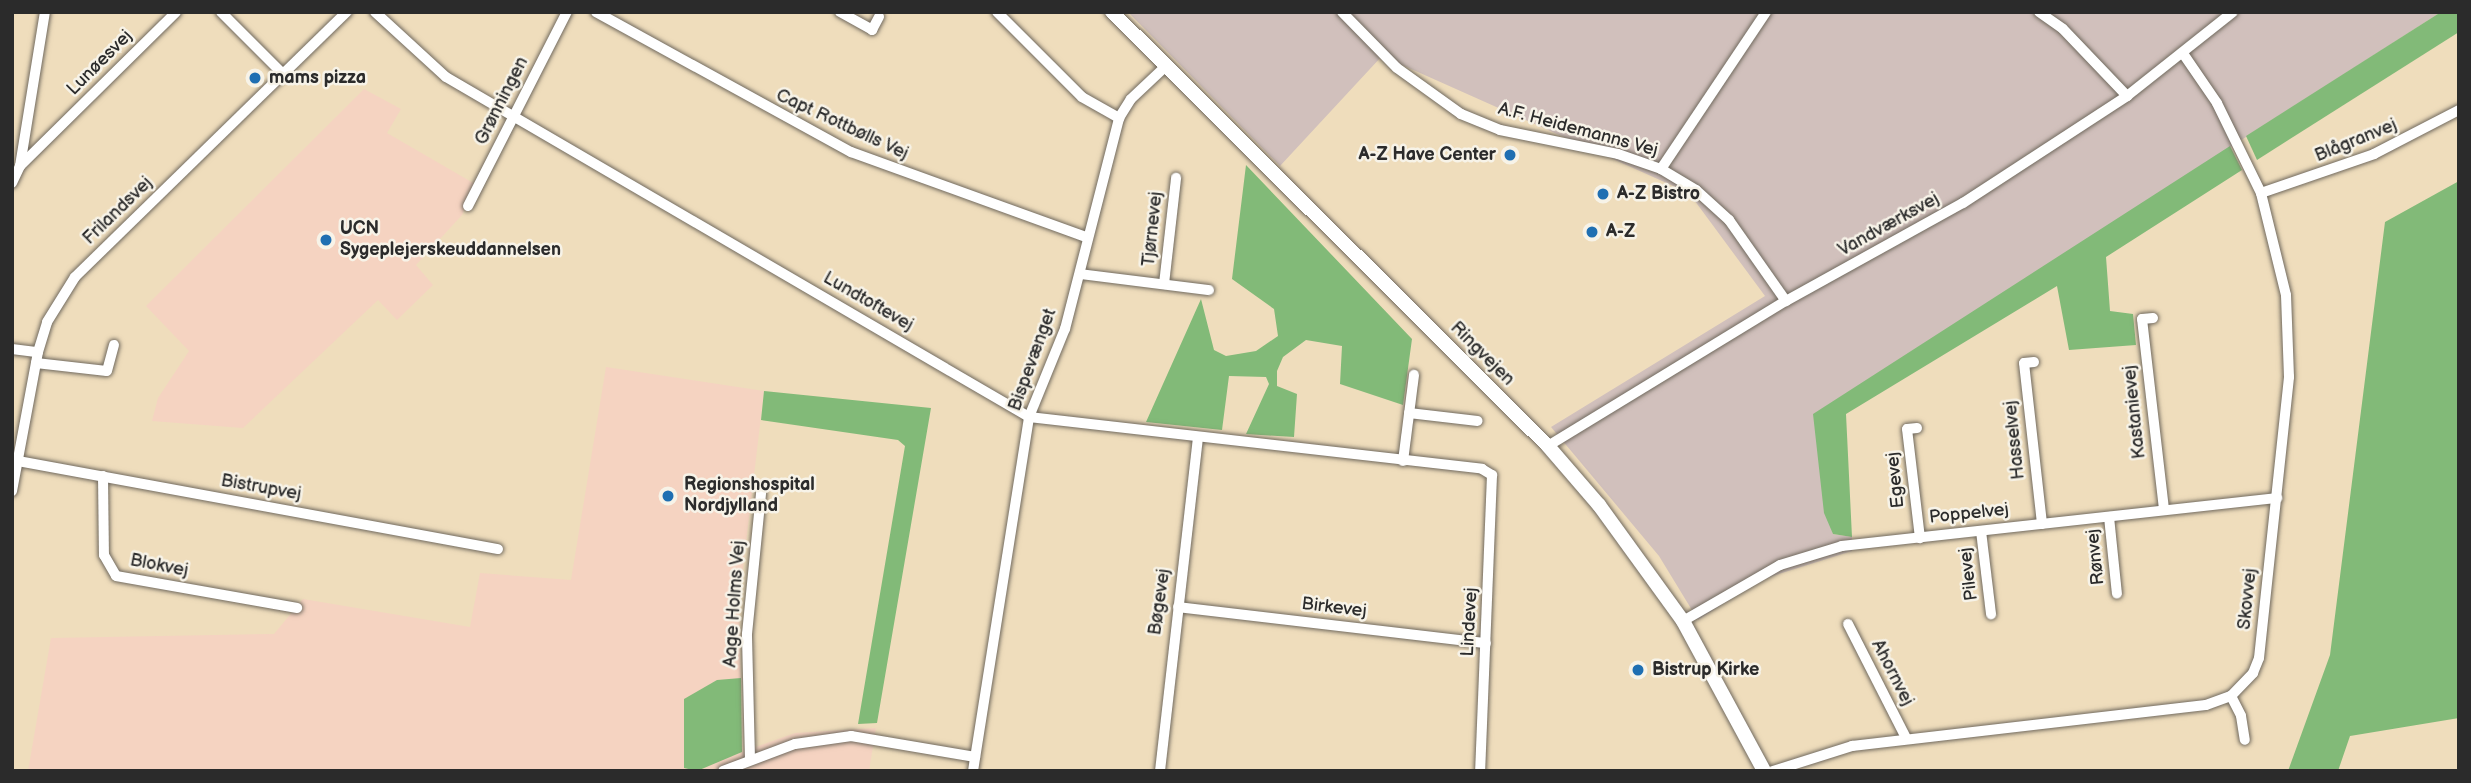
<!DOCTYPE html>
<meta charset="utf-8">
<style>
body{margin:0}
#map{position:relative;width:2471px;height:783px;overflow:hidden;background:#efddbc;font-family:"Balsamiq Sans",sans-serif}
div>[style]{position:absolute}
[style*='--x']{left:calc(var(--x)*1px);top:calc(var(--y)*1px);width:calc(var(--w)*1px);rotate:calc(var(--a)*1deg)}
.built>*{inset:0;background:#f5d3c1}
.industrial>*{inset:0;background:#d1c0bc}
.forest>*{inset:0;background:#82ba78}
.roads{filter:drop-shadow(0 0 2px #70695e) drop-shadow(0 0 2px #70695e)}
.minor>*{height:10px;margin:-5px;padding:0 5px;transform-origin:5px;border-radius:5px;background:#fff}
.major>*{height:14px;margin:-7px;padding:0 7px;transform-origin:7px;border-radius:7px;background:#fff}
.dots>*{width:19px;height:19px;translate:-50% -50%;box-sizing:border-box;border:4px solid #f7f3e8;border-radius:50%}
span{translate:-50% -50%;white-space:nowrap;text-align:center;line-height:1.15;-webkit-text-stroke:5px #f7f3e8;paint-order:stroke}
.street-label{font-size:18px;color:#2b2b2b}
.poi-label{font-size:18px;color:#2b2b2b;font-weight:700}
.left{translate:0 -50%;text-align:left}
.right{translate:-100% -50%;text-align:right}
.frame{position:absolute;inset:0;border:14px solid #2b2b2b;pointer-events:none}
</style>
<div id="map">
<div class="built">
<div style="clip-path:polygon(364px 89px,401px 109px,387px 133px,475px 184px,462px 215px,416px 265px,433px 285px,397px 320px,378px 300px,243px 428px,152px 421px,158px 398px,189px 351px,146px 306px)"></div>
<div style="clip-path:polygon(606px 367px,764px 391px,739px 602px,742px 752px,795px 733px,876px 728px,869px 771px,28px 771px,51px 638px,274px 634px,303px 599px,470px 627px,480px 573px,571px 580px)"></div>
</div>
<div class="industrial">
<div style="clip-path:polygon(1128px 12px,2441px 12px,1814px 414px,1833px 534px,1852px 537px,1852px 551px,1760px 580px,1698px 620px,1659px 556px,1551px 427px,1765px 296px,1689px 193px,1382px 56px,1280px 166px)"></div>
</div>
<div class="forest">
<div style="clip-path:polygon(2441px 12px,2459px 12px,2459px 32px,2257px 160px,2246px 136px)"></div>
<div style="clip-path:polygon(2230px 146px,2242px 170px,2106px 257px,2110px 311px,2133px 314px,2136px 345px,2069px 350px,2057px 286px,1846px 414px,1852px 537px,1833px 534px,1824px 513px,1813px 414px)"></div>
<div style="clip-path:polygon(1246px 165px,1412px 339px,1403px 405px,1340px 384px,1342px 346px,1306px 340px,1283px 357px,1277px 371px,1277px 386px,1297px 394px,1294px 437px,1246px 434px,1269px 384px,1266px 377px,1229px 376px,1222px 430px,1146px 422px,1201px 299px,1214px 350px,1226px 356px,1256px 351px,1278px 336px,1274px 309px,1232px 279px)"></div>
<div style="clip-path:polygon(2459px 181px,2459px 718px,2350px 736px,2338px 771px,2288px 771px,2330px 655px,2385px 222px)"></div>
<div style="clip-path:polygon(764px 391px,931px 408px,877px 723px,858px 724px,905px 446px,898px 440px,761px 420px)"></div>
<div style="clip-path:polygon(741px 678px,742px 752px,697px 771px,684px 768px,684px 699px,717px 680px)"></div>
</div>
<div class="roads">
<div class="minor">
<div style="--x:221;--y:12;--w:88;--a:45"></div>
<div style="--x:375;--y:12;--w:96;--a:42.5"></div>
<div style="--x:446;--y:77;--w:675;--a:30.25"></div>
<div style="--x:1029;--y:417;--w:456;--a:6.5"></div>
<div style="--x:1482;--y:469;--w:12;--a:31"></div>
<div style="--x:1492;--y:475;--w:296;--a:92.3"></div>
<div style="--x:596;--y:12;--w:291;--a:28.8"></div>
<div style="--x:851;--y:152;--w:252;--a:19.9"></div>
<div style="--x:840;--y:12;--w:37;--a:29"></div>
<div style="--x:872;--y:30;--w:15;--a:-62"></div>
<div style="--x:997;--y:12;--w:120;--a:45"></div>
<div style="--x:1082;--y:97;--w:43;--a:29.6"></div>
<div style="--x:1342;--y:12;--w:78;--a:45.5"></div>
<div style="--x:1397;--y:68;--w:79;--a:35.7"></div>
<div style="--x:1461;--y:114;--w:42;--a:22.3"></div>
<div style="--x:1500;--y:130;--w:120;--a:11.5"></div>
<div style="--x:1618;--y:154;--w:46;--a:19.2"></div>
<div style="--x:1661;--y:169;--w:41;--a:31"></div>
<div style="--x:1696;--y:190;--w:45;--a:42.3"></div>
<div style="--x:1729;--y:220;--w:99;--a:54.9"></div>
<div style="--x:2039;--y:12;--w:29;--a:35"></div>
<div style="--x:2063;--y:29;--w:93;--a:46.3"></div>
<div style="--x:20;--y:166;--w:219;--a:-44.6"></div>
<div style="--x:1661;--y:169;--w:189;--a:-56.2"></div>
<div style="--x:12;--y:183;--w:19;--a:-65"></div>
<div style="--x:20;--y:166;--w:156;--a:-80.8"></div>
<div style="--x:2261;--y:193;--w:120;--a:-19"></div>
<div style="--x:2374;--y:154;--w:96;--a:-27.4"></div>
<div style="--x:468;--y:206;--w:218;--a:-63"></div>
<div style="--x:1080;--y:274;--w:130;--a:7.1"></div>
<div style="--x:1164;--y:284;--w:107;--a:-83.5"></div>
<div style="--x:2153;--y:318;--w:11;--a:175"></div>
<div style="--x:2142;--y:319;--w:192;--a:83.4"></div>
<div style="--x:12;--y:349;--w:26;--a:7"></div>
<div style="--x:2034;--y:362;--w:10;--a:174"></div>
<div style="--x:2024;--y:363;--w:162;--a:83.6"></div>
<div style="--x:36;--y:363;--w:71;--a:6.4"></div>
<div style="--x:107;--y:371;--w:27;--a:-75"></div>
<div style="--x:1409;--y:413;--w:69;--a:6.6"></div>
<div style="--x:1917;--y:428;--w:10;--a:174"></div>
<div style="--x:1907;--y:429;--w:110;--a:83.2"></div>
<div style="--x:1548;--y:446;--w:279;--a:-31.4"></div>
<div style="--x:1786;--y:301;--w:202;--a:-29"></div>
<div style="--x:1963;--y:203;--w:196;--a:-33.1"></div>
<div style="--x:2127;--y:96;--w:135;--a:-38.4"></div>
<div style="--x:18;--y:461;--w:488;--a:10.4"></div>
<div style="--x:1403;--y:461;--w:87;--a:-82.7"></div>
<div style="--x:103;--y:476;--w:79;--a:89.3"></div>
<div style="--x:104;--y:555;--w:24;--a:60"></div>
<div style="--x:116;--y:576;--w:184;--a:10"></div>
<div style="--x:12;--y:491;--w:141;--a:-79.4"></div>
<div style="--x:38;--y:352;--w:31;--a:-73"></div>
<div style="--x:47;--y:322;--w:53;--a:-58.1"></div>
<div style="--x:75;--y:277;--w:380;--a:-44.3"></div>
<div style="--x:2109;--y:517;--w:77;--a:84.1"></div>
<div style="--x:1981;--y:531;--w:84;--a:83.1"></div>
<div style="--x:1178;--y:607;--w:310;--a:6.7"></div>
<div style="--x:1683;--y:621;--w:112;--a:-30"></div>
<div style="--x:1780;--y:565;--w:65;--a:-17"></div>
<div style="--x:1842;--y:546;--w:438;--a:-6.3"></div>
<div style="--x:1848;--y:624;--w:128;--a:63"></div>
<div style="--x:2231;--y:696;--w:22;--a:63"></div>
<div style="--x:2241;--y:716;--w:24;--a:81"></div>
<div style="--x:750;--y:759;--w:125;--a:-91.4"></div>
<div style="--x:747;--y:634;--w:142;--a:-84.3"></div>
<div style="--x:723;--y:771;--w:77;--a:-20.6"></div>
<div style="--x:795;--y:744;--w:57;--a:-8.1"></div>
<div style="--x:851;--y:736;--w:126;--a:9.6"></div>
<div style="--x:973;--y:771;--w:358;--a:-81"></div>
<div style="--x:1029;--y:417;--w:95;--a:-67.8"></div>
<div style="--x:1065;--y:329;--w:218;--a:-75.6"></div>
<div style="--x:1119;--y:118;--w:22;--a:-58"></div>
<div style="--x:1131;--y:99;--w:48;--a:-43.3"></div>
<div style="--x:1160;--y:771;--w:335;--a:-83.5"></div>
<div style="--x:1773;--y:771;--w:83;--a:-17.6"></div>
<div style="--x:1852;--y:746;--w:356;--a:-6.6"></div>
<div style="--x:2206;--y:705;--w:27;--a:-20"></div>
<div style="--x:2231;--y:696;--w:32;--a:-46"></div>
<div style="--x:2253;--y:673;--w:16;--a:-68"></div>
<div style="--x:2259;--y:658;--w:283;--a:-83.9"></div>
<div style="--x:2289;--y:377;--w:82;--a:-92.1"></div>
<div style="--x:2286;--y:295;--w:105;--a:-103.8"></div>
<div style="--x:2261;--y:193;--w:100;--a:-116.1"></div>
<div style="--x:2217;--y:103;--w:58;--a:-124.5"></div>
</div>
<div class="major">
<div style="--x:1112;--y:12;--w:615;--a:44.87"></div>
<div style="--x:1548;--y:446;--w:78;--a:49.2"></div>
<div style="--x:1599;--y:505;--w:143;--a:54.1"></div>
<div style="--x:1683;--y:621;--w:170;--a:61.6"></div>
</div>
</div>
<div class="dots">
<div style="left:255px;top:78px;background:#1f6fb2"></div>
<div style="left:1510px;top:155px;background:#1f6fb2"></div>
<div style="left:1603px;top:194px;background:#1f6fb2"></div>
<div style="left:1592px;top:232px;background:#1f6fb2"></div>
<div style="left:326px;top:240px;background:#1f6fb2"></div>
<div style="left:668px;top:496px;background:#1f6fb2"></div>
<div style="left:1638px;top:670px;background:#1f6fb2"></div>
</div>
<div class="street-label">
<span style="left:100px;top:63px;rotate:-45deg">Lunøesvej</span>
<span style="left:502px;top:101px;rotate:-63deg">Grønningen</span>
<span style="left:842px;top:125px;rotate:25deg">Capt Rottbølls Vej</span>
<span style="left:1578px;top:130px;rotate:15deg">A.F. Heidemanns Vej</span>
<span style="left:2356px;top:141px;rotate:-22deg">Blågranvej</span>
<span style="left:118px;top:211px;rotate:-44deg">Frilandsvej</span>
<span style="left:1889px;top:225px;rotate:-29deg">Vandværksvej</span>
<span style="left:1153px;top:229px;rotate:-84deg">Tjørnevej</span>
<span style="left:868px;top:302px;rotate:30deg">Lundtoftevej</span>
<span style="left:1482px;top:354px;rotate:45deg">Ringvejen</span>
<span style="left:1033px;top:360px;rotate:-70deg">Bispevænget</span>
<span style="left:2135px;top:412px;rotate:-96deg">Kastanievej</span>
<span style="left:2015px;top:440px;rotate:-96deg">Hasselvej</span>
<span style="left:1896px;top:480px;rotate:-96deg">Egevej</span>
<span style="left:261px;top:488px;rotate:10deg">Bistrupvej</span>
<span style="left:1969px;top:514px;rotate:-6deg">Poppelvej</span>
<span style="left:2096px;top:557px;rotate:-96deg">Rønvej</span>
<span style="left:159px;top:566px;rotate:11deg">Blokvej</span>
<span style="left:1969px;top:574px;rotate:-97deg">Pilevej</span>
<span style="left:2248px;top:599px;rotate:-84deg">Skovvej</span>
<span style="left:1160px;top:602px;rotate:-82deg">Bøgevej</span>
<span style="left:735px;top:604px;rotate:-86deg">Aage Holms Vej</span>
<span style="left:1334px;top:608px;rotate:7deg">Birkevej</span>
<span style="left:1470px;top:622px;rotate:-87deg">Lindevej</span>
<span style="left:1892px;top:673px;rotate:63deg">Ahornvej</span>
</div>
<div class="poi-label">
<span class="left" style="left:269px;top:78px">mams pizza</span>
<span class="right" style="left:1496px;top:155px">A-Z Have Center</span>
<span class="left" style="left:1617px;top:194px">A-Z Bistro</span>
<span class="left" style="left:340px;top:240px">UCN<br>Sygeplejerskeuddannelsen</span>
<span class="left" style="left:1606px;top:232px">A-Z</span>
<span class="left" style="left:684px;top:496px">Regionshospital<br>Nordjylland</span>
<span class="left" style="left:1652px;top:670px">Bistrup Kirke</span>
</div>
<div class="frame"></div>
</div>
